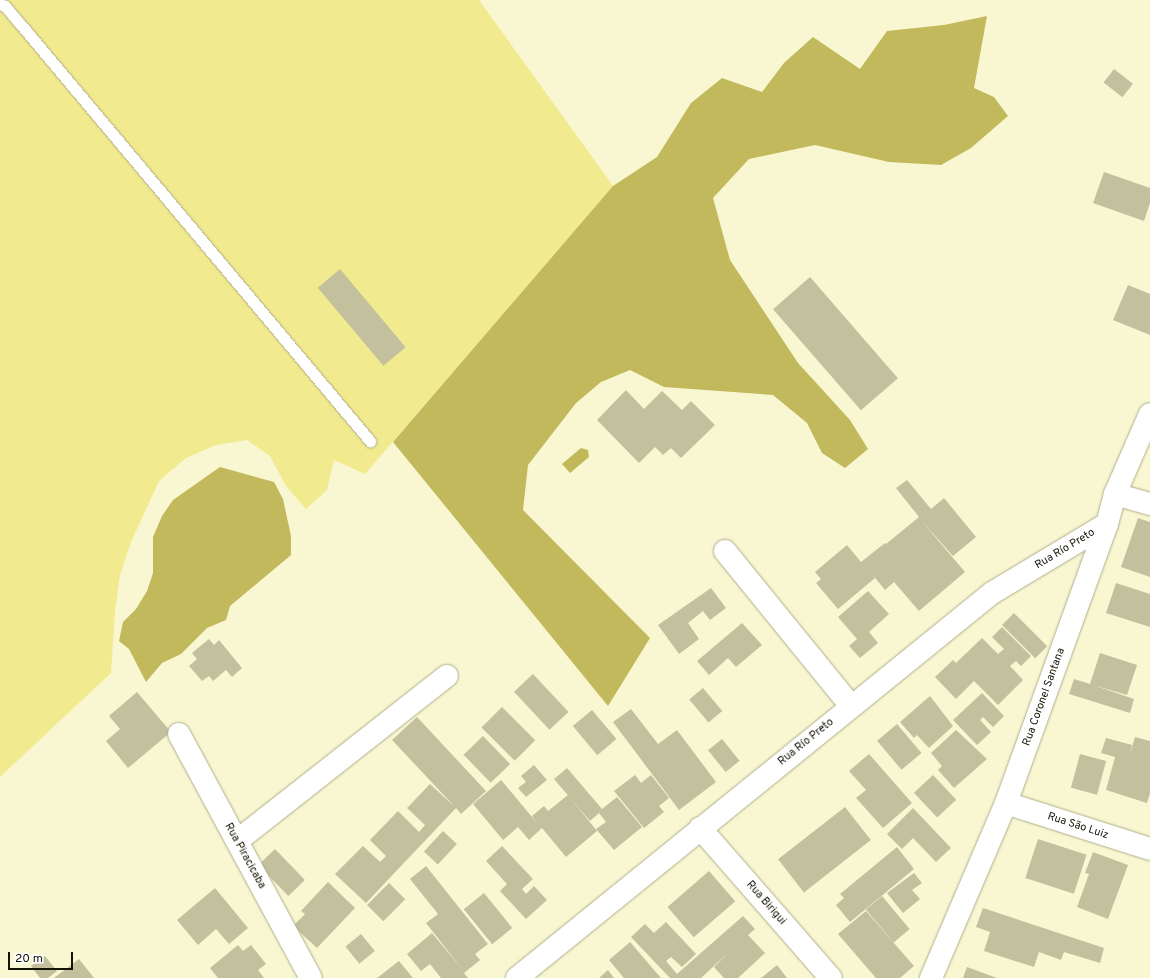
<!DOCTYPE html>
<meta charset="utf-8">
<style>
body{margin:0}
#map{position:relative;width:1150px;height:978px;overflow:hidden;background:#f9f7d2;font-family:Overpass,sans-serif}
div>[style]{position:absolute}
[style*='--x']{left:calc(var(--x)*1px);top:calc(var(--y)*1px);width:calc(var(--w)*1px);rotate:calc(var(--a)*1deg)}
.green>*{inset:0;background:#f1ea8e}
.forest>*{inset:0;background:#c1b95b}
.water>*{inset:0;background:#c0b859}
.building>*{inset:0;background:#c2c09d;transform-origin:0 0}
.roads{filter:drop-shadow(0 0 1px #b0ae8b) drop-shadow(0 0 1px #b0ae8b)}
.service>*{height:11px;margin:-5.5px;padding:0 5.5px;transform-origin:5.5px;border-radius:5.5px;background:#fff}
.minor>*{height:22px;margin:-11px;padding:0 11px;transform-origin:11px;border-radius:11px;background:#fff}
span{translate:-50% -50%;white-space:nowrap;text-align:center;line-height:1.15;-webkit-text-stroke:3px #fff;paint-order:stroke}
.street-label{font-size:11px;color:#141307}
.scale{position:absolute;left:8px;top:952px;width:65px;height:18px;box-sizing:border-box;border:2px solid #141307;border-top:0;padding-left:5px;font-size:12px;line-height:14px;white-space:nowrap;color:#141307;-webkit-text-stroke:3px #fff;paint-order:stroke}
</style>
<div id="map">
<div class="green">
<div style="clip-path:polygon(0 0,479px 0,613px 186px,365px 474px,334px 460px,327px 490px,306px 509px,286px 486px,270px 456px,247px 440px,216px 445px,186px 458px,159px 481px,131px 542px,120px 575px,115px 611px,111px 673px,0 777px)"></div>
</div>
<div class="forest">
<div style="clip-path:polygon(987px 16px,974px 88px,994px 97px,1008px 116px,971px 148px,941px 165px,889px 162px,815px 145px,749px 159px,713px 198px,730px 260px,798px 363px,850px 420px,868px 449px,845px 468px,822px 453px,807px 423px,773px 395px,664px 387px,630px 370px,601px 382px,576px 403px,528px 465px,523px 510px,650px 638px,608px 706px,393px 442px,613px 186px,657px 157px,691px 103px,722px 78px,762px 92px,784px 63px,813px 37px,860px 69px,887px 31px,944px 25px)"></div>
<div style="clip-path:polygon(220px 467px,274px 482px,283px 499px,291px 536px,291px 555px,230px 606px,226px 620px,207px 628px,181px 654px,162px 663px,146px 682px,129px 649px,119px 641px,123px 622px,136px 609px,147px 591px,153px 573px,153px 537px,162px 516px,173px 500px)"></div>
</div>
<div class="water">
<div style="clip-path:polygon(581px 448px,588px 450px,589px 457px,570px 473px,562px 464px)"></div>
</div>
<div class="building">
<div style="left:1114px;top:69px;width:24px;height:17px;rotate:38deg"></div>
<div style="clip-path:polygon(1104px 172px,1150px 188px,1150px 203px,1144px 221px,1093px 203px)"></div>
<div style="left:340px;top:269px;width:102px;height:29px;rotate:50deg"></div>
<div style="left:810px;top:277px;width:134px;height:49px;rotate:49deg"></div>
<div style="clip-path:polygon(1128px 285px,1150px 294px,1150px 335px,1113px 320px)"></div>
<div style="clip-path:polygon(626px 390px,644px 409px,662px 391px,682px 410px,691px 401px,715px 425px,681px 458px,671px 448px,663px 455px,655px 447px,639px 463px,597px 420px)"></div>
<div style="clip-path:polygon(907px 480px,931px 509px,944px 498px,976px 537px,953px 556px,920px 519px,965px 572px,919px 611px,894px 582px,885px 590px,872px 574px,875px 578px,838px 609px,816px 583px,821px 579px,815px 572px,847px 545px,861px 562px,885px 543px,905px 566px,886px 544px,919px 517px,896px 488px)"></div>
<div style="clip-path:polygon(1138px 518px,1150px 522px,1150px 577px,1121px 567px)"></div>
<div style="clip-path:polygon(1116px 583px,1150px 594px,1150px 627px,1106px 613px)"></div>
<div style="clip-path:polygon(711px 588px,726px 608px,710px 620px,703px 611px,688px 623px,699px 639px,679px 654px,658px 625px)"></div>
<div style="clip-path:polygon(868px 591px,889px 614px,869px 632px,878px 643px,860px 658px,849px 646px,857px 639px,838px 617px)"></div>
<div style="left:1014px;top:613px;width:47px;height:17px;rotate:45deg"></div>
<div style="clip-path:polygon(742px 623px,762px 645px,736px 667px,728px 658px,709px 675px,697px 661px)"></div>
<div style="clip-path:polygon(1002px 627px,1031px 656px,1021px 666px,1016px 661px,1010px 666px,1023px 680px,998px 705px,974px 681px,956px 699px,935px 677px,953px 660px,956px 663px,982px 638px,998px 654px,1004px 649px,992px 637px)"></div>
<div style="clip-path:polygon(209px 639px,214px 645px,219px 640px,242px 668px,232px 677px,226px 670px,213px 681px,209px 676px,202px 681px,189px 666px,197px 659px,192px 653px)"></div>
<div style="clip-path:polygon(1100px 653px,1137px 665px,1127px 695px,1093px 685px,1134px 699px,1130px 713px,1069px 694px,1074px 679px,1090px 684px)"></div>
<div style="left:533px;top:674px;width:52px;height:26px;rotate:47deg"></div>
<div style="left:703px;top:688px;width:30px;height:18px;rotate:50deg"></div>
<div style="clip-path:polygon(137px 692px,171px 732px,128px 768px,106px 741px,120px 729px,109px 716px)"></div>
<div style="clip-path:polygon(982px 693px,1004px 716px,993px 727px,983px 717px,980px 720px,991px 732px,977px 745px,953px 720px)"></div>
<div style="clip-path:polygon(930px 696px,953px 726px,929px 748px,917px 735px,914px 738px,900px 722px)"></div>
<div style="left:502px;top:707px;width:47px;height:29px;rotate:45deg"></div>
<div style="clip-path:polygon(631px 709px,658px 744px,677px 730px,716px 782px,679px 810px,613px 722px)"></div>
<div style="left:592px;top:710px;width:38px;height:25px;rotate:50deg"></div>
<div style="clip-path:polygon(417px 717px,486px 791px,461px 814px,456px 808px,366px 903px,335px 874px,363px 846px,380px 862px,386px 856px,370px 840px,398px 811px,419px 832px,425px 825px,407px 808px,430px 784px,455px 807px,392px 740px)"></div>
<div style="left:897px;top:724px;width:38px;height:26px;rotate:50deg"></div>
<div style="clip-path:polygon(956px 730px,987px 759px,954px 788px,938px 770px,942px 766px,931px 753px)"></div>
<div style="left:483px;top:736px;width:39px;height:27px;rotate:46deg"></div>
<div style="clip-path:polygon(1135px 737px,1150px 741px,1150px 793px,1147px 803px,1106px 790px,1115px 757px,1101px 753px,1106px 738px,1132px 745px,1129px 757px)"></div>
<div style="left:722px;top:739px;width:28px;height:18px;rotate:51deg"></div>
<div style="clip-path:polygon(869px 754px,912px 803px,883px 828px,856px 798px,866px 790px,849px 771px)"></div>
<div style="left:1080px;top:754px;width:27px;height:35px;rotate:15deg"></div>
<div style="clip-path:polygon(534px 765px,547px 780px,526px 797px,518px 788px,526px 782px,521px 776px)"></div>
<div style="clip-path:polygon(567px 768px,602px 809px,617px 797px,642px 827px,614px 850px,596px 829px,606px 822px,599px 813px,590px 821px,554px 779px)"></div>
<div style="clip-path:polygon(635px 775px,641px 783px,651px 775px,669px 798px,659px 806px,664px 812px,644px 828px,614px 791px)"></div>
<div style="left:933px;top:775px;width:34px;height:26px;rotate:47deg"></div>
<div style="clip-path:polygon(501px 780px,537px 823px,532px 816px,544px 806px,548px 811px,568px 795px,597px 831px,566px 857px,542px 828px,529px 840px,518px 827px,503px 840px,473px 804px)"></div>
<div style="left:845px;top:807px;width:42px;height:85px;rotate:52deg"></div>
<div style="clip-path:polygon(913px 808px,951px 848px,936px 862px,913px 838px,902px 849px,887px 834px)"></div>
<div style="left:443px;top:831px;width:19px;height:28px;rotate:43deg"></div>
<div style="left:1038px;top:839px;width:51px;height:41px;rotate:18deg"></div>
<div style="clip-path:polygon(502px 846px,533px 879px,522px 889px,526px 894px,534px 886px,547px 900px,526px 919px,500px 891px,507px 884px,486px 861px)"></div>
<div style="clip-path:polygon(897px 847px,914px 869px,850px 922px,836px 905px,844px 898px,840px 894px)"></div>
<div style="left:275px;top:849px;width:43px;height:23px;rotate:46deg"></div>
<div style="clip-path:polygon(1093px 852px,1128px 865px,1108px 919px,1077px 907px,1089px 874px,1085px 873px)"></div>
<div style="clip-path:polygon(426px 866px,488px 944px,475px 954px,480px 960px,464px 973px,468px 978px,441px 978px,430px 964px,421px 971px,407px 954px,432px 933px,463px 970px,426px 923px,438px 914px,410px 879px)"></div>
<div style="left:709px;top:871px;width:40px;height:55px;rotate:49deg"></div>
<div style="clip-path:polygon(914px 873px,922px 883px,912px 890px,920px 899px,903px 913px,887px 893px)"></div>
<div style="clip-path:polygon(328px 882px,355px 908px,317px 948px,293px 926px,305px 914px,301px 911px)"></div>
<div style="left:389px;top:883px;width:23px;height:31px;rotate:45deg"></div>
<div style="clip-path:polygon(215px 888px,248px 928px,229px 944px,216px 929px,198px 945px,177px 920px)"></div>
<div style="left:484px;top:893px;width:45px;height:26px;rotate:51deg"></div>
<div style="left:882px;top:896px;width:43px;height:21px;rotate:50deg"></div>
<div style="clip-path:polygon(983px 908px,1104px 948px,1100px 963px,1064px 952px,1061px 960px,1039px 952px,1034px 967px,984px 951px,990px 932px,976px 927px)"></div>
<div style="clip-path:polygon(866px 911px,914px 966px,900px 978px,876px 978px,838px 934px)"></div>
<div style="clip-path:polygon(743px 916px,755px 929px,748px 935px,765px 953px,738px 978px,724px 978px,714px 967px,728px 953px,701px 978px,670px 978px,631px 937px,645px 924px,654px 933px,666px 922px,696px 954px,682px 967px,671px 957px,666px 961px,677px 974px)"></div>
<div style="left:361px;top:934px;width:22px;height:20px;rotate:51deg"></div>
<div style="clip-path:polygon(630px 942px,661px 978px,624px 978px,609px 960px)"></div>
<div style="clip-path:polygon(238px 945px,243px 951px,251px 945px,266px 964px,258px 970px,264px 978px,218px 978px,210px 968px)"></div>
<div style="clip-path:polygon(45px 956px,57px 971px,48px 978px,40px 978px,31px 966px)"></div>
<div style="clip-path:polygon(79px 959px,94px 978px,54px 978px)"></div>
<div style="clip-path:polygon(399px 961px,413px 978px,377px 978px)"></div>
<div style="clip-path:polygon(777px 965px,787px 978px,761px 978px)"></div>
<div style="clip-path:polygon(967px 967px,997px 978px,963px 978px)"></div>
<div style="clip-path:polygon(608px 970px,614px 978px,599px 978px)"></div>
</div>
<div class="roads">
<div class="service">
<div style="--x:0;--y:4;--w:5;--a:22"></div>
<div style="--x:5;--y:6;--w:26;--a:50"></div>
<div style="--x:22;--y:26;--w:542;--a:50.02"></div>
</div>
<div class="minor">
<div style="--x:1115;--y:494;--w:36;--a:16"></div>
<div style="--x:725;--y:551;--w:200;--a:50.9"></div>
<div style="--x:179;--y:734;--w:277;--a:61.6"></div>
<div style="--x:1006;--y:803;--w:151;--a:17.7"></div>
<div style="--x:700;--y:828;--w:199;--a:48.9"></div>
<div style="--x:237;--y:841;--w:267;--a:-38.2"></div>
<div style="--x:517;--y:978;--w:611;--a:-39.03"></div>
<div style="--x:992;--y:593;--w:134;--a:-31"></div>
<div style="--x:931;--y:978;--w:190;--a:-66.8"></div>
<div style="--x:1006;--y:803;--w:297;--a:-70.1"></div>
<div style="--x:1107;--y:524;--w:31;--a:-75"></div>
<div style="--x:1115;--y:494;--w:87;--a:-66.4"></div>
</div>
</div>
<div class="street-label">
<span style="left:1065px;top:549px;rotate:-31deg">Rua Río Preto</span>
<span style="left:1044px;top:697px;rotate:-70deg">Rua Coronel Santana</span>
<span style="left:806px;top:742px;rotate:-39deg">Rua Río Preto</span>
<span style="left:1078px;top:826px;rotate:18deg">Rua São Luiz</span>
<span style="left:245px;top:856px;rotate:61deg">Rua Piracicaba</span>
<span style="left:766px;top:903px;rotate:49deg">Rua Birigui</span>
</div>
<div class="scale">20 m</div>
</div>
